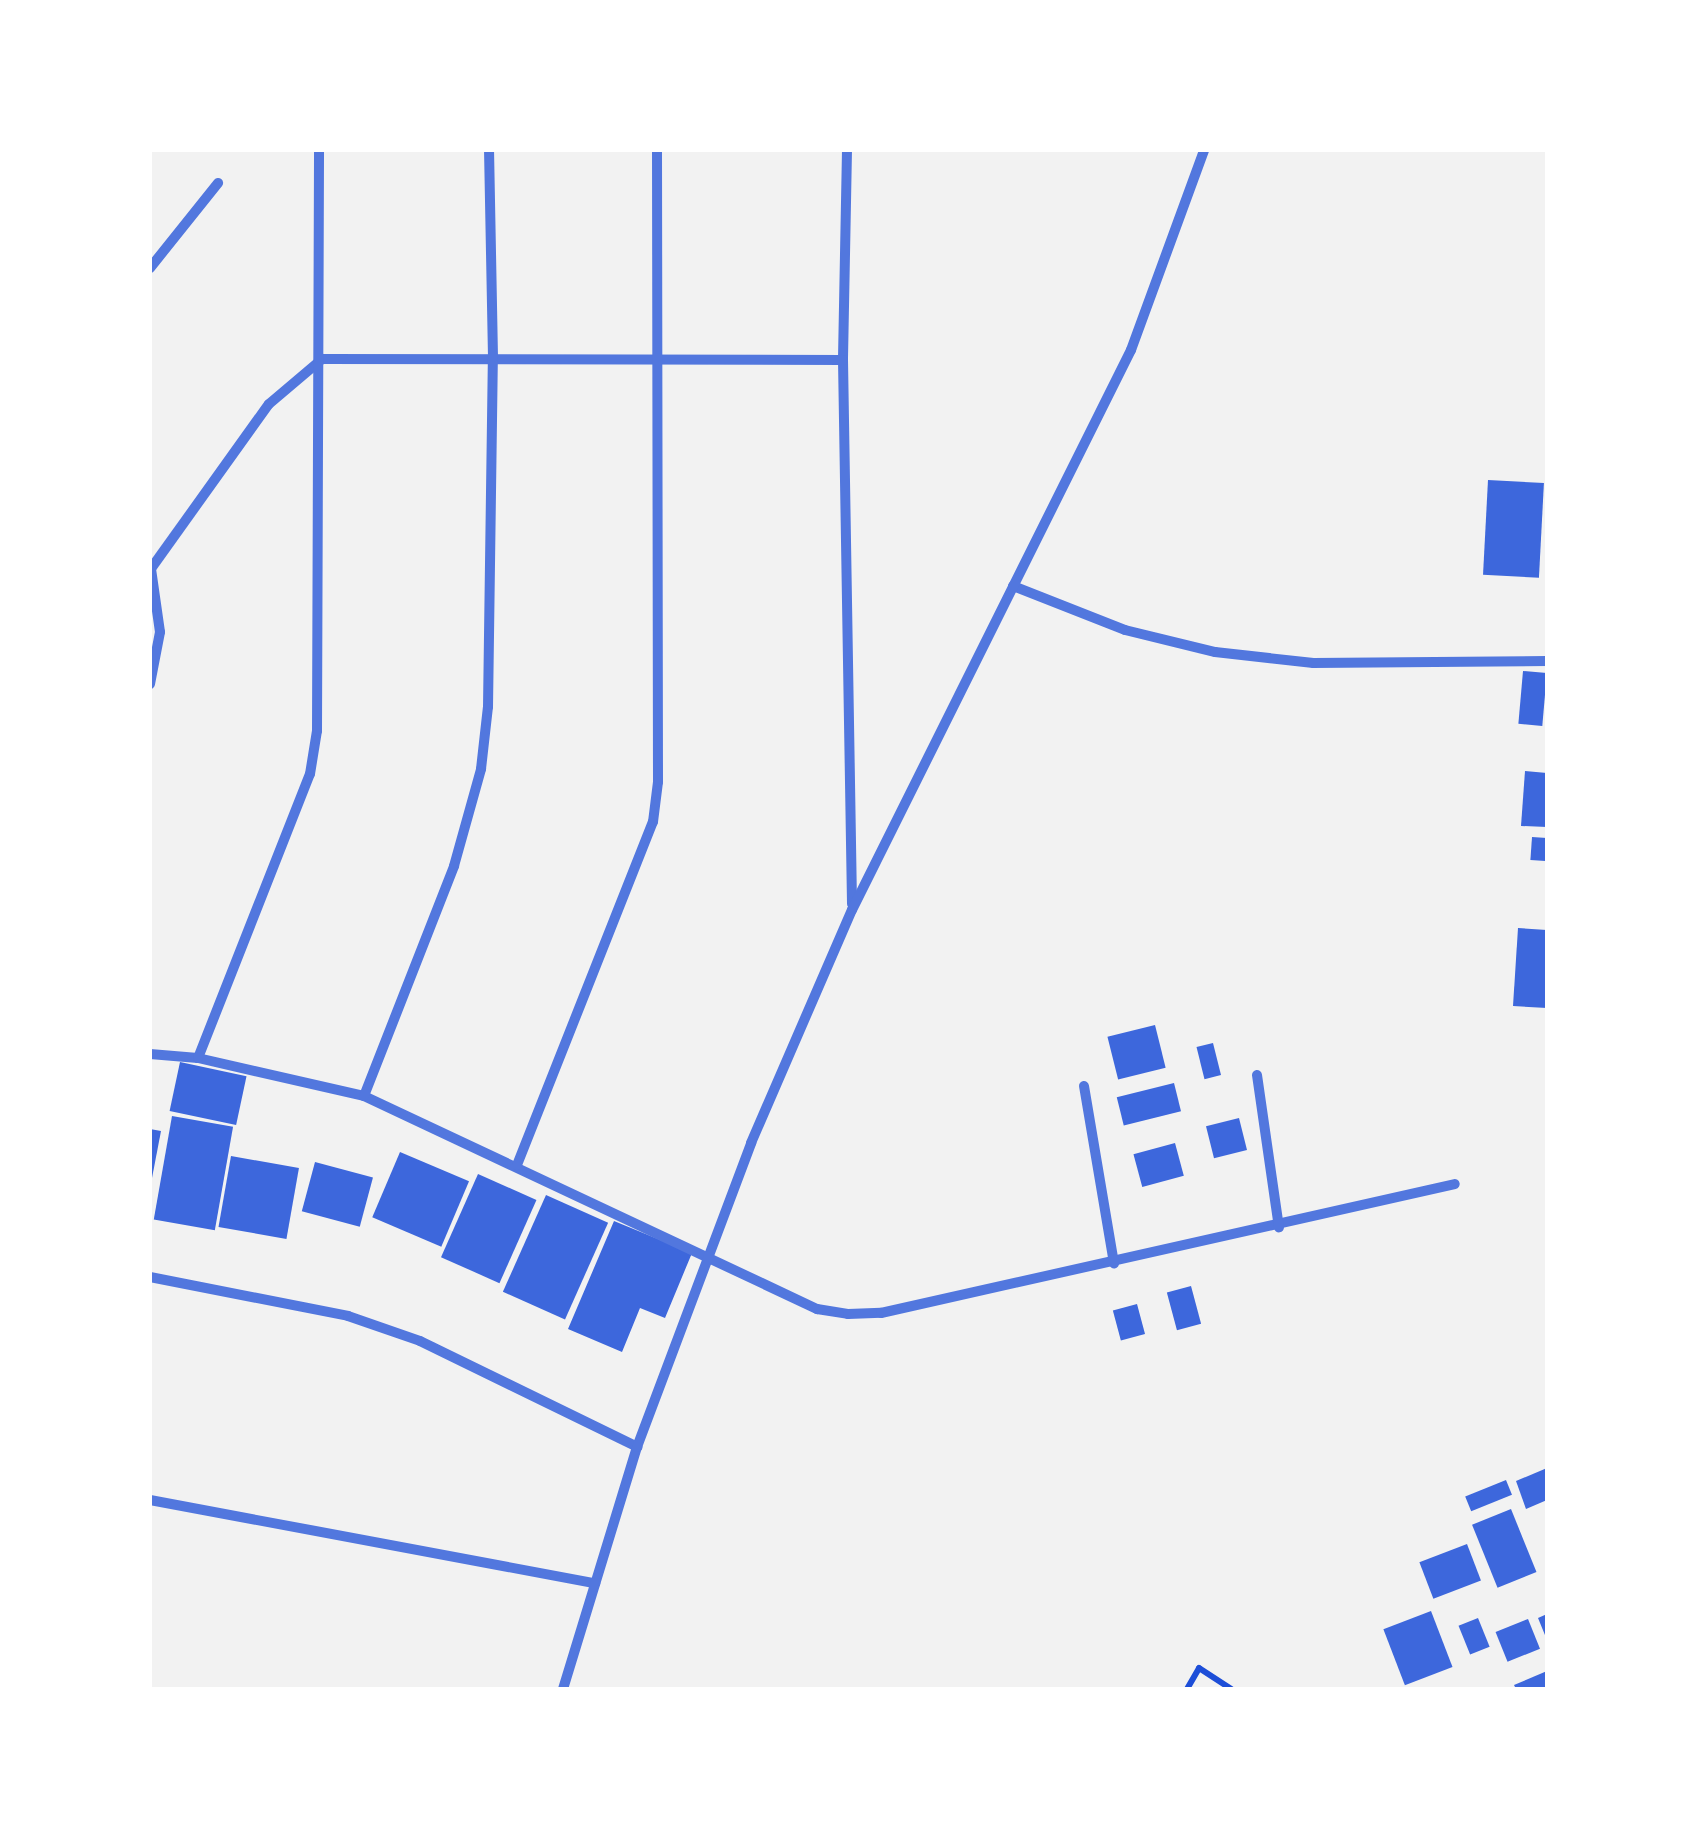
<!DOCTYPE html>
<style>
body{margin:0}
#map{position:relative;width:1697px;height:1839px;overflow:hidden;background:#f2f2f2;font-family:"Crimson Pro",serif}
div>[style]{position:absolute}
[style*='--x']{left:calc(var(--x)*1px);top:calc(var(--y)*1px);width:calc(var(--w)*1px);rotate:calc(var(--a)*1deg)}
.building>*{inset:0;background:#3d67dc;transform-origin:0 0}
.path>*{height:6px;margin:-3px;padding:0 3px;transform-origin:3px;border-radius:3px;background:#1d4ed8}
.minor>*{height:10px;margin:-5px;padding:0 5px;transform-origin:5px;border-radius:5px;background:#5277de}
span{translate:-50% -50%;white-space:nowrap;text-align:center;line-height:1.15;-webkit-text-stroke:8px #fff;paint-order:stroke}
.frame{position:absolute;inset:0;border:152px solid #fff;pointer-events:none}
</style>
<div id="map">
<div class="building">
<div style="left:1488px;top:480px;width:56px;height:95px;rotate:3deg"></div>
<div style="left:1523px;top:671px;width:24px;height:53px;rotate:5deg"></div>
<div style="clip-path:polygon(1525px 771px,1547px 773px,1547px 827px,1521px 826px)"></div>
<div style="left:1532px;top:837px;width:15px;height:23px;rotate:4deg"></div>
<div style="clip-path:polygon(1518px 928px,1547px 930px,1547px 1008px,1513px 1006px)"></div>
<div style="left:1155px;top:1025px;width:44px;height:49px;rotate:76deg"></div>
<div style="left:1213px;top:1043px;width:33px;height:17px;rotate:76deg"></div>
<div style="left:180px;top:1062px;width:68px;height:50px;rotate:12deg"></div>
<div style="left:1174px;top:1083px;width:29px;height:59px;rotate:76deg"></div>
<div style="left:172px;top:1116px;width:62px;height:105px;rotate:10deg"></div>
<div style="left:1239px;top:1118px;width:33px;height:34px;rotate:76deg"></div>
<div style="clip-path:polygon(150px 1129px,161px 1131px,152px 1178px,150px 1178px)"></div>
<div style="left:1175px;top:1143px;width:34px;height:43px;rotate:75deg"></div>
<div style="left:400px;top:1152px;width:75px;height:71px;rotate:23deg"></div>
<div style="left:231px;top:1156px;width:69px;height:72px;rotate:10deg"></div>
<div style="left:315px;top:1162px;width:60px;height:51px;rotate:15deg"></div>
<div style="left:478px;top:1174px;width:64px;height:91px;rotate:24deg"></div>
<div style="left:546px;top:1195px;width:68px;height:106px;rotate:24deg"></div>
<div style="clip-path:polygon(614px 1221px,692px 1253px,665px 1318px,640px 1308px,622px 1352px,568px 1329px)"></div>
<div style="left:1191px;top:1286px;width:39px;height:25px;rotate:75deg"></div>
<div style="left:1137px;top:1304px;width:31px;height:25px;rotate:75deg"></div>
<div style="clip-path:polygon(1547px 1468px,1547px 1500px,1526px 1509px,1516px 1481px)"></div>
<div style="left:1506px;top:1480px;width:16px;height:44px;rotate:68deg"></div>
<div style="left:1511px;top:1509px;width:68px;height:42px;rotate:68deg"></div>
<div style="left:1467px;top:1544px;width:39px;height:51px;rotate:69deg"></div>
<div style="left:1431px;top:1611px;width:60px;height:51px;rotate:69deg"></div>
<div style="clip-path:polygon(1547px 1614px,1547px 1640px,1538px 1618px)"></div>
<div style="left:1478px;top:1618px;width:31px;height:21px;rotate:68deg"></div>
<div style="left:1528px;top:1619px;width:32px;height:35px;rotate:68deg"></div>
<div style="clip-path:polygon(1547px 1671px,1547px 1689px,1516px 1689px,1514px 1685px)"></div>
</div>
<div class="path">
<div style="--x:1187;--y:1689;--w:24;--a:-60"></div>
<div style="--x:1199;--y:1668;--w:38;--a:33"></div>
</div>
<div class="minor">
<div style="--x:847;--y:150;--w:210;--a:91.1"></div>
<div style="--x:843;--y:360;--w:544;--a:89.05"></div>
<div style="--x:150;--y:268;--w:109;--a:-51.3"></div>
<div style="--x:150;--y:570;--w:204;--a:-54.4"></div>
<div style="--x:269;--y:404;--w:70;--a:-40.3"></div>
<div style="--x:322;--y:359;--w:521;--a:0.11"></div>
<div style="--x:1013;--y:586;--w:120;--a:21.4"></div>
<div style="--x:1125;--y:630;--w:93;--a:13.7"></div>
<div style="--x:1215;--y:652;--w:99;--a:6.4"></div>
<div style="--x:1313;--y:663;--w:234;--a:-0.5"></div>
<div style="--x:150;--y:684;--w:53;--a:-79.1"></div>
<div style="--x:160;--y:632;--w:64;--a:-98.1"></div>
<div style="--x:150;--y:1054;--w:48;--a:4.8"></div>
<div style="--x:198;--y:1058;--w:170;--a:12.9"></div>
<div style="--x:364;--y:1096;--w:501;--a:25.18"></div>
<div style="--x:817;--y:1309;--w:31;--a:9"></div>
<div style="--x:848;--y:1314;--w:33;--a:-2"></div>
<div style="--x:881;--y:1313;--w:588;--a:-12.67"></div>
<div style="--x:198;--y:1058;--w:305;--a:-68.5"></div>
<div style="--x:310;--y:774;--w:44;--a:-80.8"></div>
<div style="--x:317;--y:731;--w:581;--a:-89.8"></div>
<div style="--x:1257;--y:1075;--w:154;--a:81.8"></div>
<div style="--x:1084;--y:1086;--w:180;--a:80.4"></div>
<div style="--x:364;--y:1096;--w:247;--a:-68.6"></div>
<div style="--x:454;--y:866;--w:101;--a:-74.4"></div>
<div style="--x:481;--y:769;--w:62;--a:-83.6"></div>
<div style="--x:488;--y:707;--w:350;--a:-89.2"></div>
<div style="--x:493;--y:357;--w:207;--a:-91.1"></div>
<div style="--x:517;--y:1165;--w:369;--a:-68.4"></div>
<div style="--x:653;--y:822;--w:40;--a:-82.9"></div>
<div style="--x:658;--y:782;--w:632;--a:-90.09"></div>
<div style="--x:150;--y:1277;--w:202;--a:11.1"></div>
<div style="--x:348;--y:1316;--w:76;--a:19.1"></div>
<div style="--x:420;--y:1341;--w:242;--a:26"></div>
<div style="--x:150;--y:1500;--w:453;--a:10.6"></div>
<div style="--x:563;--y:1689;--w:253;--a:-73"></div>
<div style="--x:637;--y:1447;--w:325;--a:-69.4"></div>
<div style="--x:751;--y:1143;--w:254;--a:-66.6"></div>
<div style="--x:852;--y:910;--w:626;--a:-63.52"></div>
<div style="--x:1131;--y:350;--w:213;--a:-69.9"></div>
</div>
<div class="frame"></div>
</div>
